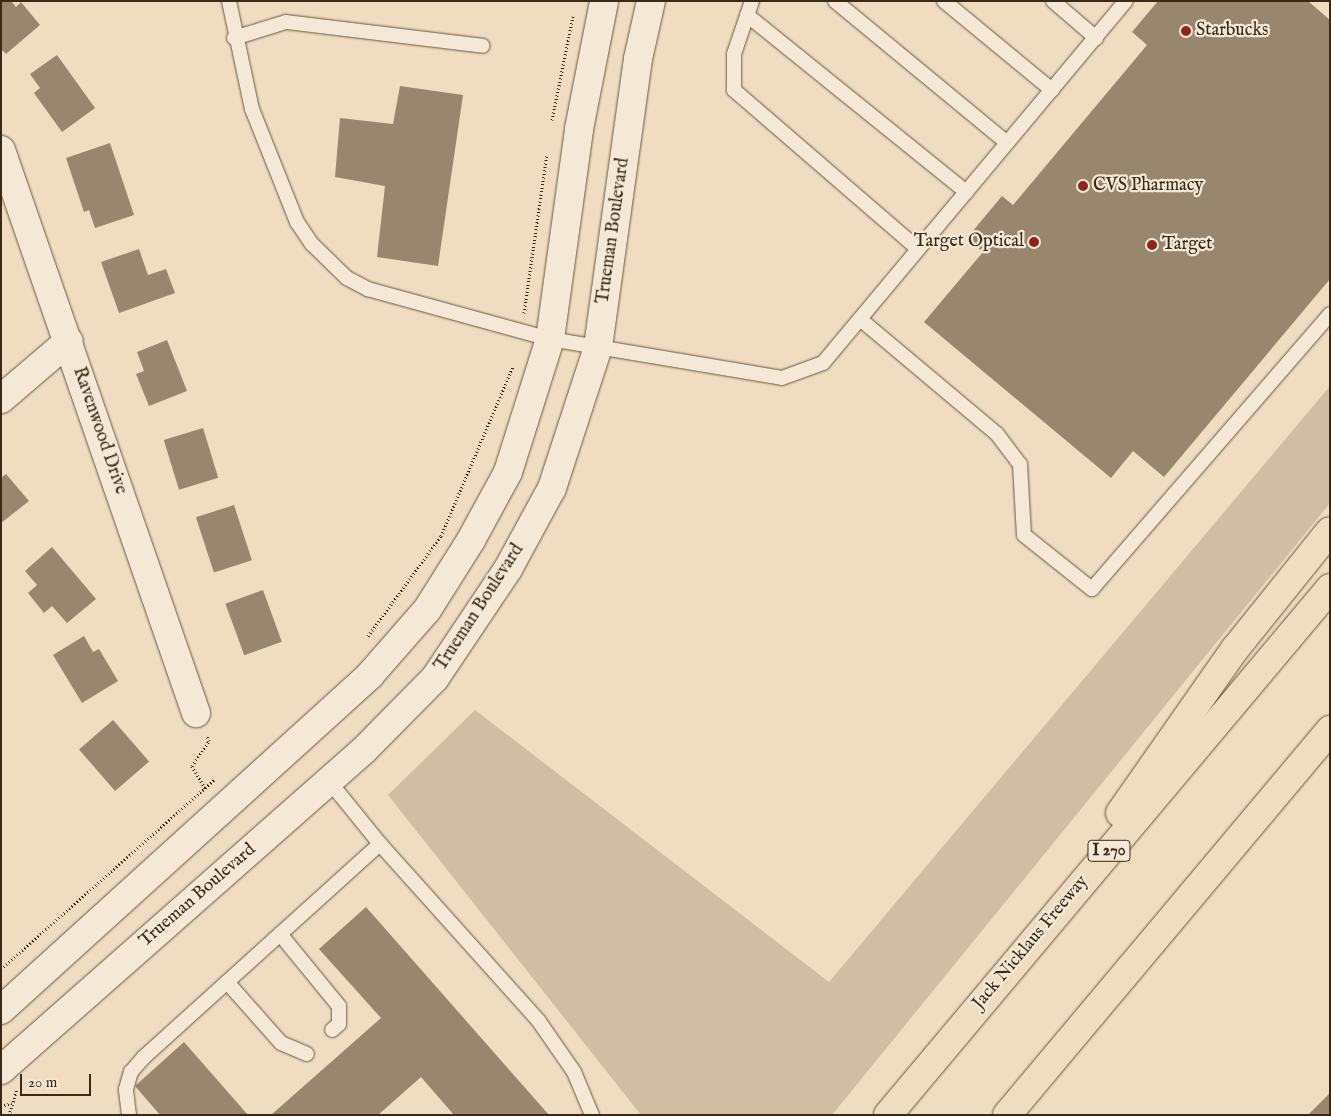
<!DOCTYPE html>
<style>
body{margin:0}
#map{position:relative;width:1331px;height:1116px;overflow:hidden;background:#efdcc1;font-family:"IM FELL English",serif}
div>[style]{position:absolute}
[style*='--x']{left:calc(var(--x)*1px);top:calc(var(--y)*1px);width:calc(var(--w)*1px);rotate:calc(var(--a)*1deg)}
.green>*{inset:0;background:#d0bea4}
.building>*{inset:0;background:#98876e;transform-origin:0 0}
.path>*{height:3px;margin-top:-1.5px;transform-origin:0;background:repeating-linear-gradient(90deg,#3a2a15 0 1px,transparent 0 3.5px)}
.roads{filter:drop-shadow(0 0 1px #675640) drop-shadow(0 0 1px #675640)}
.service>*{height:14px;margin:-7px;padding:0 7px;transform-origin:7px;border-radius:7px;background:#f5e8d7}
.minor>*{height:28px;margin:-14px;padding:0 14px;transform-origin:14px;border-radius:14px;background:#f5e8d7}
.secondary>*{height:28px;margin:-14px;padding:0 14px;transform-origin:14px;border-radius:14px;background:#f5e8d7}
.motorway>*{height:28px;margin:-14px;padding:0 14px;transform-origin:14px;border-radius:14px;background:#efdcc1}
.dots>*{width:14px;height:14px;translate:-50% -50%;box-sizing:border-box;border:2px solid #f5e8d7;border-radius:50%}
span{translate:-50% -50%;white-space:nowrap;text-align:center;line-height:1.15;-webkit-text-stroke:4.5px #f5e8d7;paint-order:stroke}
.shield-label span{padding:1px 4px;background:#f5e8d7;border:1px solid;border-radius:4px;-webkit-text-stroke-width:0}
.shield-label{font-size:16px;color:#3a2a15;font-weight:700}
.poi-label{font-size:18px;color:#3a2a15}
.left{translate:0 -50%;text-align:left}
.right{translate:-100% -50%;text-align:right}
.street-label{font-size:18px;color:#3a2a15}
.frame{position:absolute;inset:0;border:2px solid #3a2a15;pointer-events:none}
.scale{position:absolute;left:20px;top:1074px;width:71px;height:22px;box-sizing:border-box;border:2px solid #3a2a15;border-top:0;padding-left:6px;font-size:15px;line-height:18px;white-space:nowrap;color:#3a2a15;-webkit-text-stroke:4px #f5e8d7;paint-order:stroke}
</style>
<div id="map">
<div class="green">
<div style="clip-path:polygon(1330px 386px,1330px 503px,832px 1115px,641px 1115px,388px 795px,475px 710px,829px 982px)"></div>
</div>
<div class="building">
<div style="clip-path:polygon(1px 1px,11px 1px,16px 7px,21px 2px,40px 25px,6px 54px,1px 49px)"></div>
<div style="clip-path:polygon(1158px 1px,1308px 1px,1330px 20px,1330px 279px,1164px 477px,1133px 451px,1111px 478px,924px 322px,983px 252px,967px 238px,1002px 196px,1013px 205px,1147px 45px,1132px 32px)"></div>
<div style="clip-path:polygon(57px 55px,95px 108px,62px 132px,34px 93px,40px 88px,30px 74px)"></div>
<div style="clip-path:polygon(400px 86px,463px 95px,438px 266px,377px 257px,385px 186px,335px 177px,340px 118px,393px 124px)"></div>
<div style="clip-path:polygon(110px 143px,134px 215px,95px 228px,89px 210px,84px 212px,66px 158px)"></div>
<div style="clip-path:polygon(139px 249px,148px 275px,166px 269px,175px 293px,119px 313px,101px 262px)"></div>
<div style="clip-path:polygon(167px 340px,187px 391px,149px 406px,136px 374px,144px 371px,137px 352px)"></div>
<div style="left:203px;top:428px;width:52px;height:41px;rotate:73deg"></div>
<div style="clip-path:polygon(6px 474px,29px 501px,1px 523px,1px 478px)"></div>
<div style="left:234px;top:505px;width:58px;height:40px;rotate:72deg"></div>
<div style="clip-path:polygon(52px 547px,96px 599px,67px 623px,52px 606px,44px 613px,28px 593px,37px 585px,25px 571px)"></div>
<div style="left:263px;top:590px;width:55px;height:40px;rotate:70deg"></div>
<div style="clip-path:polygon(84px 636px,93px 652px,99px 649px,118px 681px,82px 703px,53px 655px)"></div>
<div style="left:113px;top:720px;width:55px;height:45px;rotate:49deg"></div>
<div style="clip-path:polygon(366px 907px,549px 1115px,454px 1115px,421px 1077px,378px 1115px,271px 1115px,381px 1018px,319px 949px)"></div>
<div style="clip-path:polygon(184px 1042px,248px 1115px,160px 1115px,135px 1086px)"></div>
<div style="clip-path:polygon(1330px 1093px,1330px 1115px,1308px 1115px)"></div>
</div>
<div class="path">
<div style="--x:552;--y:120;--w:106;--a:-78.6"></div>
<div style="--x:524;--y:313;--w:161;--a:-81.8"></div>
<div style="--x:368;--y:636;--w:124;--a:-53.9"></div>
<div style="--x:441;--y:536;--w:185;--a:-67"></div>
<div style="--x:205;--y:788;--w:26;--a:-121"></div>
<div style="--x:192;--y:766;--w:30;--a:-56"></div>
<div style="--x:209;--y:741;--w:5;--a:-112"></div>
<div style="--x:1;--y:969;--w:285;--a:-41.6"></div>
<div style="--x:1;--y:1106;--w:11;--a:-15"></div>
<div style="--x:9;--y:1115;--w:27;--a:-73"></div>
</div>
<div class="roads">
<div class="service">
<div style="--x:229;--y:1;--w:110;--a:78"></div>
<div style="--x:252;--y:109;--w:122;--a:68.3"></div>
<div style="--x:297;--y:222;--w:27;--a:56"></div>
<div style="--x:312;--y:244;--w:49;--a:44.2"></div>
<div style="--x:347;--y:278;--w:24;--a:28"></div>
<div style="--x:368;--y:289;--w:189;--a:15.4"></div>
<div style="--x:550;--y:339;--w:235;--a:9.5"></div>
<div style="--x:782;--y:378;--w:44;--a:-20.1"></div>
<div style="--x:823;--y:363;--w:472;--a:-50.1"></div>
<div style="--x:752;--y:1;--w:56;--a:108.8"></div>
<div style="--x:734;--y:54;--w:36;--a:90"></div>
<div style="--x:734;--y:90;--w:243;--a:40.8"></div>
<div style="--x:835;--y:1;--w:223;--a:39.5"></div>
<div style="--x:944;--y:1;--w:140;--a:39.5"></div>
<div style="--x:1053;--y:1;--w:57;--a:40.7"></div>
<div style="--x:747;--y:15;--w:282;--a:38.9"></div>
<div style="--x:234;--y:38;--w:54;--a:-17.1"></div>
<div style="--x:286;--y:22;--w:198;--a:6.9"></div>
<div style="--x:860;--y:319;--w:179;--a:40"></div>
<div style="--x:997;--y:434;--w:38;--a:53"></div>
<div style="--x:1020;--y:464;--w:71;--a:86.8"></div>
<div style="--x:1024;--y:535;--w:87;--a:38.5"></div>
<div style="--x:1092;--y:589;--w:364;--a:-49.1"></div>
<div style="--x:380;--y:844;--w:237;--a:48.1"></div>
<div style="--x:538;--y:1020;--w:63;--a:55.3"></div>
<div style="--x:574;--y:1072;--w:47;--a:67.3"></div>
<div style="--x:280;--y:934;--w:93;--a:50.7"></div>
<div style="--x:339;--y:1006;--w:18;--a:90"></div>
<div style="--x:339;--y:1024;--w:9;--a:139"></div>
<div style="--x:227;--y:982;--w:81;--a:48.5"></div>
<div style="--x:281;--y:1043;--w:28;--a:23"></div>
<div style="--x:129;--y:1115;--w:26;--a:-97"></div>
<div style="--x:126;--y:1089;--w:18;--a:-74"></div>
<div style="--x:131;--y:1072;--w:20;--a:-49"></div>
<div style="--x:144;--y:1057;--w:318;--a:-42.1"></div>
<div style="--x:380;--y:844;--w:81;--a:-129"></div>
</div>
<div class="minor">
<div style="--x:1;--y:150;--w:596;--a:70.9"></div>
<div style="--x:1;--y:399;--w:89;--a:-40.5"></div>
</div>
<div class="secondary">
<div style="--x:1;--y:1010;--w:498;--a:-42.2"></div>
<div style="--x:370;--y:675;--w:86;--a:-48.8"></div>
<div style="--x:427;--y:610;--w:83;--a:-57.8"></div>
<div style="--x:471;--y:540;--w:77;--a:-61.4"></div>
<div style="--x:508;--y:472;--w:139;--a:-72.5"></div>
<div style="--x:550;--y:339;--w:212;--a:-82.1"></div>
<div style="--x:579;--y:129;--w:130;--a:-78.9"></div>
<div style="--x:1;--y:1070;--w:484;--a:-41.4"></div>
<div style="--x:364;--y:750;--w:101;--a:-45.4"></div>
<div style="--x:435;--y:678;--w:131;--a:-56.2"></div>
<div style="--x:508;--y:569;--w:92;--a:-61.5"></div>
<div style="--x:552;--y:488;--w:148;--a:-71.9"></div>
<div style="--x:598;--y:347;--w:291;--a:-82.1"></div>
<div style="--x:638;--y:59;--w:59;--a:-77.4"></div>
</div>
<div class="motorway">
<div style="--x:1120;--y:813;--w:200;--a:-55"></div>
<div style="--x:1235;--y:649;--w:151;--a:-51.2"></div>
<div style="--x:888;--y:1115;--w:688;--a:-50.01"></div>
<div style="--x:1007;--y:1115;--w:503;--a:-50"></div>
</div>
</div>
<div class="dots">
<div style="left:1186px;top:31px;background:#8f2418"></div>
<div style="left:1083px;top:186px;background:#8f2418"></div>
<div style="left:1034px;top:242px;background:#8f2418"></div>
<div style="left:1152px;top:245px;background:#8f2418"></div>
</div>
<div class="shield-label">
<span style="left:1109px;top:851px">I 270</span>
</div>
<div class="poi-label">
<span class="left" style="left:1196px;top:31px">Starbucks</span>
<span class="left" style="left:1093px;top:186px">CVS Pharmacy</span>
<span class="right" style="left:1024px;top:242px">Target Optical</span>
<span class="left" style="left:1162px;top:245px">Target</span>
</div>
<div class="street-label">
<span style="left:614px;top:231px;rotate:-82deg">Trueman Boulevard</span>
<span style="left:99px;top:431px;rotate:71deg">Ravenwood Drive</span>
<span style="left:480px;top:608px;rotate:-57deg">Trueman Boulevard</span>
<span style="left:198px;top:896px;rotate:-41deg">Trueman Boulevard</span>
<span style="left:1031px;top:943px;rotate:-50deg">Jack Nicklaus Freeway</span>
</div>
<div class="frame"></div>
<div class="scale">20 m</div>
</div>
